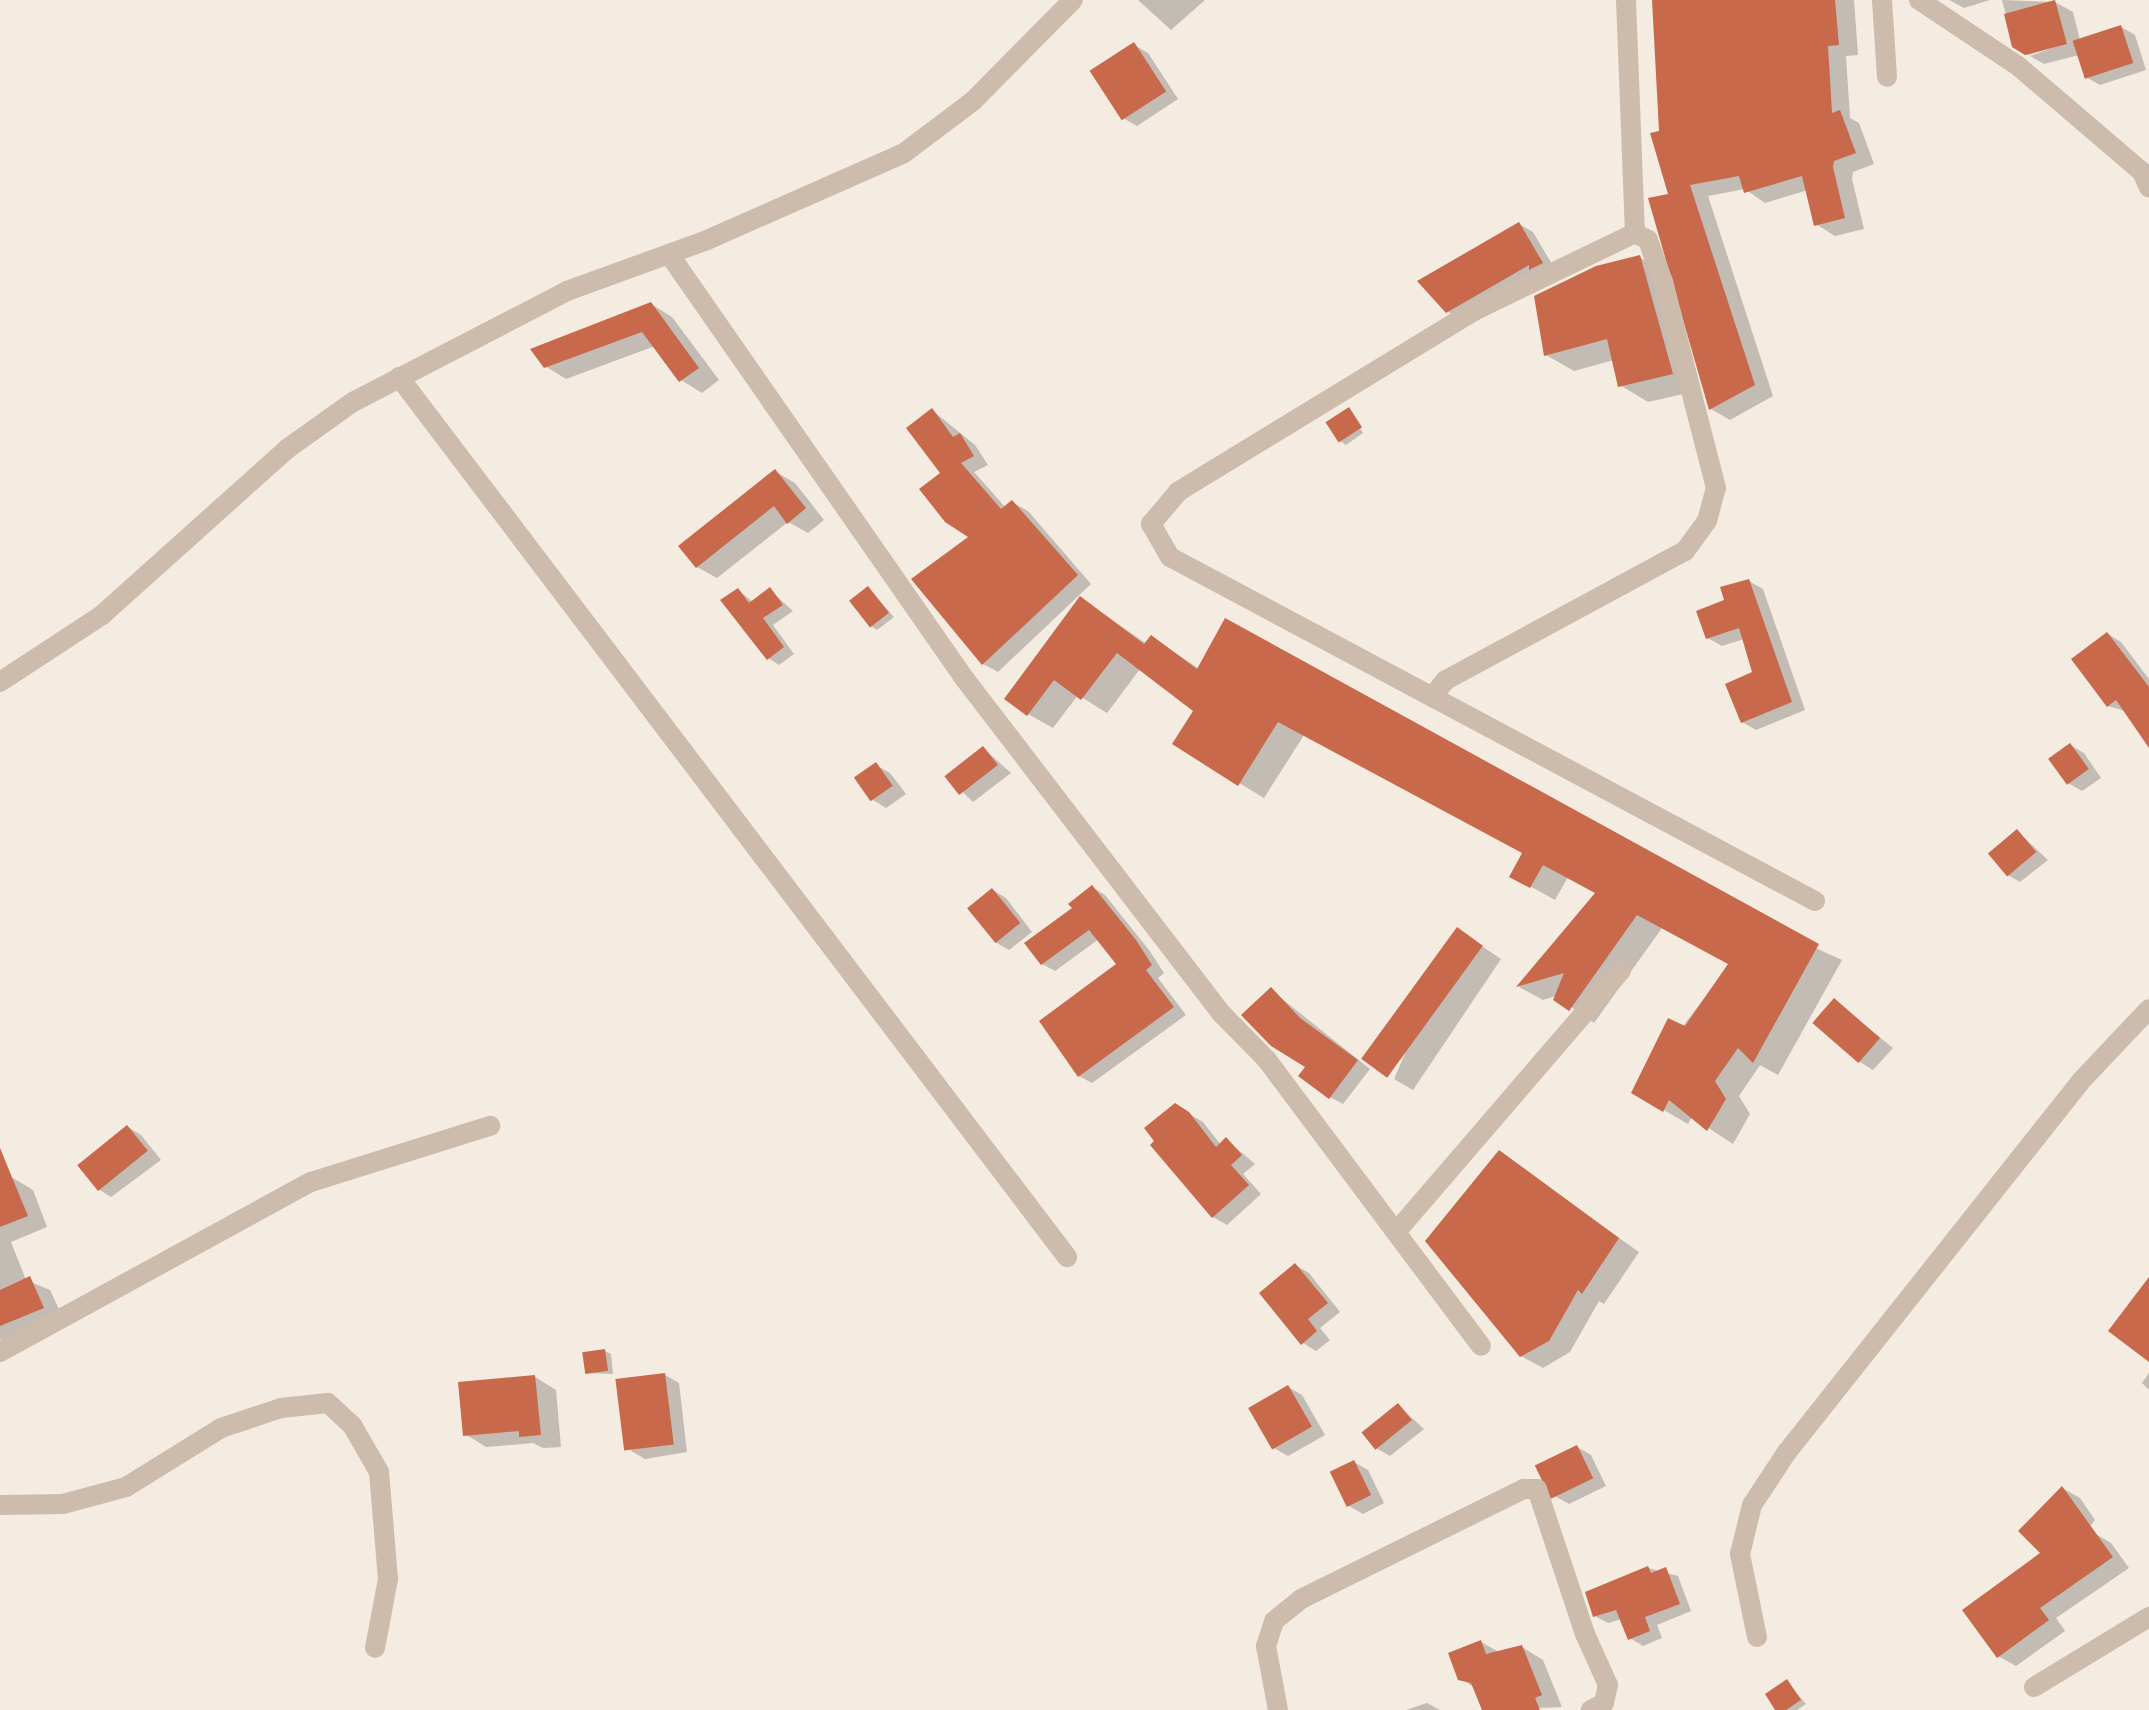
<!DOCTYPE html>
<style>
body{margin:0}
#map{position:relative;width:2149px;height:1710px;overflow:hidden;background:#f4ebe1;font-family:Helvetica,sans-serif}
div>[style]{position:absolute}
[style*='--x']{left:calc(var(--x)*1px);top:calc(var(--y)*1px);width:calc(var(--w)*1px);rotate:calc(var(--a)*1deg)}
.shadow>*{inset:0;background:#0003}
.building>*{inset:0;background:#c8694b;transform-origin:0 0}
.minor>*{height:20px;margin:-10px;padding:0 10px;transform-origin:10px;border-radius:10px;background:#cdbbac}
span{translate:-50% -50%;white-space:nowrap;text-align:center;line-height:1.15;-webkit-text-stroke:8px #fbf5ee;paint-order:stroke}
</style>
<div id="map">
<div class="shadow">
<div style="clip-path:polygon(1138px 0,1205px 0,1171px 30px)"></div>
<div style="clip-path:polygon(1654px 0,1854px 0,1858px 55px,1846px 56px,1850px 118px,1859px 123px,1874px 164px,1853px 172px,1852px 179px,1864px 229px,1835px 236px,1816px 224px,1808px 190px,1765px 203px,1745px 189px,1708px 196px,1773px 396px,1730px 420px,1711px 409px,1670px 196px,1661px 132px)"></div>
<div style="clip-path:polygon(1949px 0,1990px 0,1964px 8px)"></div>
<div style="clip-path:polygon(2002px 0,2055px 2px,2073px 12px,2080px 40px,2121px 27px,2135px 35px,2146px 70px,2100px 85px,2086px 77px,2079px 55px,2044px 64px,2030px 56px,2077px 39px,2028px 55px,2014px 45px)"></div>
<div style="clip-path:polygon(1134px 45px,1148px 53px,1178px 99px,1137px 126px,1123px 118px)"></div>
<div style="clip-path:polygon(1519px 224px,1533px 232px,1556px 271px,1461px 319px,1447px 311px)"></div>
<div style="clip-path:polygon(1639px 257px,1668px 273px,1701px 390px,1648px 402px,1620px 385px,1614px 360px,1574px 371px,1546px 355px)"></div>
<div style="clip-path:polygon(651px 304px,672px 317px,719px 380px,702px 393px,681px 380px,655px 346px,566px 379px,545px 366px)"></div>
<div style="clip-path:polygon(1349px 409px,1363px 433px,1346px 445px,1340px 441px)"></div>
<div style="clip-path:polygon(932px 410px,975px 445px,988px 465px,974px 472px,1006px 508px,1012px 502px,1028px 511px,1091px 584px,998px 672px,983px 664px,971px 537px,943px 474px)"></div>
<div style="clip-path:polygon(776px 472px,795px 483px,824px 520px,808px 533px,788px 522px,717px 578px,697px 567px)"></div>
<div style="clip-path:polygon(1749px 581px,1763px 589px,1805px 710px,1756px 730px,1742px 722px,1755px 674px,1744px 639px,1722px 646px,1708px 638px,1727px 602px)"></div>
<div style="clip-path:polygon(868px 588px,894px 617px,877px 630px,871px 626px)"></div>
<div style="clip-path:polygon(738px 590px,753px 602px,770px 590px,793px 611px,773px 625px,794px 654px,779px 665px,768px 658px)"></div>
<div style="clip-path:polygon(1080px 598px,1147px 644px,1152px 637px,1199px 669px,1842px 960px,1778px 1075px,1760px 1065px,1739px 1096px,1750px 1114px,1733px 1144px,1692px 1117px,1688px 1124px,1633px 1092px,1730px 964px,1662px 928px,1594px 1023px,1556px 996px,1543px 1000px,1519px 987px,1598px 893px,1568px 877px,1555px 900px,1512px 876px,1524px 853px,1304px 735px,1264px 798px,1175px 744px,1196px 711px,1140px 669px,1107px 713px,1078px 695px,1053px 728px,1028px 714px)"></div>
<div style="clip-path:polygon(2108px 634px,2121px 642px,2149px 679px,2149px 738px,2125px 711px,2108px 706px)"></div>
<div style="clip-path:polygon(2070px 745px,2084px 753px,2101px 778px,2082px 791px,2068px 783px)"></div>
<div style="clip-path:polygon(983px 748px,1011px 773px,973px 802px,946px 776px)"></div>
<div style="clip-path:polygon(876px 765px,890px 773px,906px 794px,886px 808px,873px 800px)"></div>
<div style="clip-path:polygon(2017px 831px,2048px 860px,2020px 882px,2006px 874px)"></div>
<div style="clip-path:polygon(1092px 887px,1105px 895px,1149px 950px,1164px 973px,1158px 978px,1186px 1015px,1092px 1083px,1079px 1076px,1119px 964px,1099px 939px,1055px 971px,1042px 964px)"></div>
<div style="clip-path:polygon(993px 890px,1006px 898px,1032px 932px,1009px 950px,995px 942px)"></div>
<div style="clip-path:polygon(1458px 930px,1501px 959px,1413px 1090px,1394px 1079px)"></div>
<div style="clip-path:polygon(1271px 990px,1370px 1069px,1343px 1104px,1330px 1097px,1308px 1066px)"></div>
<div style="clip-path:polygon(1835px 1001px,1893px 1048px,1873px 1070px,1860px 1062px)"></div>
<div style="clip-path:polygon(1175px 1106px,1203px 1122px,1221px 1145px,1227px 1140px,1255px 1164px,1243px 1174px,1261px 1194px,1227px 1225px,1213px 1217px)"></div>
<div style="clip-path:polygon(128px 1127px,141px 1135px,161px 1160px,111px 1197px,98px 1189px)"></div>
<div style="clip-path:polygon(1499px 1153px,1639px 1252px,1604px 1304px,1599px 1301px,1570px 1352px,1543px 1368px,1521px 1356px)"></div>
<div style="clip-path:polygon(13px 1178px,33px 1190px,47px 1227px,11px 1242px,26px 1280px,50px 1290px,64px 1320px,6px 1343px,0 1339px,0 1182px)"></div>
<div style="clip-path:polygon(1295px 1265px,1309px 1273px,1340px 1312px,1320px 1328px,1330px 1340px,1316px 1351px,1303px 1343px)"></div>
<div style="clip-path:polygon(605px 1351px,611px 1354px,613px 1374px,587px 1373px)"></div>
<div style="clip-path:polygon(2149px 1373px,2149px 1390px,2142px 1383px)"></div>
<div style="clip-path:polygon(665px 1375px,679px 1383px,687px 1452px,645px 1459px,631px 1451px)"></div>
<div style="clip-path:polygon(535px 1377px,556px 1390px,561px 1447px,543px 1448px,533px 1443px,486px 1447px,465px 1434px)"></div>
<div style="clip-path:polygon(1288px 1387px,1302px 1395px,1325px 1435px,1288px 1456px,1274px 1448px)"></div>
<div style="clip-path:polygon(1398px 1405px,1424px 1429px,1390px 1456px,1376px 1448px)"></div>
<div style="clip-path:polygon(1577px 1447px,1591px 1455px,1606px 1486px,1569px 1504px,1555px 1496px)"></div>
<div style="clip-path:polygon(1354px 1462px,1368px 1470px,1384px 1503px,1363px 1514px,1349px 1506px)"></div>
<div style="clip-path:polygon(2062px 1488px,2080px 1498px,2095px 1520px,2081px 1538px,2094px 1533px,2111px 1543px,2129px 1568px,2056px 1618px,2065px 1631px,2016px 1666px,1998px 1656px,2043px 1553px)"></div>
<div style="clip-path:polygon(1648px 1568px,1678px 1576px,1691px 1611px,1657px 1625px,1662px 1638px,1643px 1646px,1630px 1638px,1622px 1619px,1608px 1623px,1595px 1616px)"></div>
<div style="clip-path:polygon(1481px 1642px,1499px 1652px,1522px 1647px,1543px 1660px,1562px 1707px,1485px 1710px,1475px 1688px,1460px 1678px)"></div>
<div style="clip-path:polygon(1787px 1682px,1806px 1704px,1797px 1710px,1778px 1710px)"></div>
<div style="clip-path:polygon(1427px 1703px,1440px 1710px,1406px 1710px)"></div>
</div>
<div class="building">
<div style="clip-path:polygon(1652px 0,1835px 0,1839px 45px,1828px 46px,1832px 113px,1840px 110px,1856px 153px,1834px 161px,1833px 167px,1845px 218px,1814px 226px,1802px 176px,1744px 193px,1739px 176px,1690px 185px,1755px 385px,1709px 410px,1648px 198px,1668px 194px,1650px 133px,1659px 131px)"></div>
<div style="clip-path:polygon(2055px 0,2067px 44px,2025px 55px,2012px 47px,2004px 14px)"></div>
<div style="left:2121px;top:25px;width:40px;height:51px;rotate:72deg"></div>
<div style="left:1134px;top:42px;width:59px;height:53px;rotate:57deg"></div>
<div style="clip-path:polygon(1519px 222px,1543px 263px,1529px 270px,1529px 265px,1446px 313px,1417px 281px)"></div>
<div style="clip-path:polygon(1640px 255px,1673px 374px,1618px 387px,1607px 339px,1544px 356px,1534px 296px,1596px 266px)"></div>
<div style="clip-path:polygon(651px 302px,699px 368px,679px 382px,642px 332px,544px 368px,530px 349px)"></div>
<div style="left:1349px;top:407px;width:24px;height:28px;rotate:57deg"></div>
<div style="clip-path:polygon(932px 408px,953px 437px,960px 433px,974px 456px,961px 463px,1001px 509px,1012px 500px,1078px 575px,982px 665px,911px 579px,968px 537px,945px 522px,919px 489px,940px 473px,906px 428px)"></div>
<div style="clip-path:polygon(775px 469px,806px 508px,787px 524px,774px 506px,696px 568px,678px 546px)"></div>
<div style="clip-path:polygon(1749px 579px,1792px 702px,1741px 723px,1725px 684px,1752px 672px,1739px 628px,1706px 639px,1696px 611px,1724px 600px,1720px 587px)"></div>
<div style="left:868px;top:586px;width:34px;height:24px;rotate:52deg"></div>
<div style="clip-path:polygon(770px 587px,783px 605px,763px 618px,784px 647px,767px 660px,720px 600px,738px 588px,749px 603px)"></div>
<div style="clip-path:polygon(1080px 596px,1144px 644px,1151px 635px,1197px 669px,1225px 618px,1819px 944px,1753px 1063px,1738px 1048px,1715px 1081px,1726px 1099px,1707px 1131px,1669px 1100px,1663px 1112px,1631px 1093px,1668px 1018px,1685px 1026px,1728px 964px,1637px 915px,1569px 1011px,1553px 1000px,1564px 973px,1516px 987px,1595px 893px,1543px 865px,1530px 888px,1509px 877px,1522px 853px,1278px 722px,1238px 786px,1172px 744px,1193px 711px,1117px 653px,1081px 700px,1054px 680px,1027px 716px,1004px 699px)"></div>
<div style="clip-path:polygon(2107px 632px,2149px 687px,2149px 748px,2116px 700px,2107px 707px,2071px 659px)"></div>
<div style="left:2070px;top:743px;width:32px;height:27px;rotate:54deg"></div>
<div style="left:983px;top:746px;width:24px;height:49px;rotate:52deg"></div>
<div style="left:876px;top:762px;width:29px;height:27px;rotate:55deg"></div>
<div style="left:2017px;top:829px;width:30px;height:38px;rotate:50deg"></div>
<div style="clip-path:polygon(1092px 885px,1136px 940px,1152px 965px,1146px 970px,1174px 1007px,1078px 1077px,1039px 1021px,1116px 964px,1089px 930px,1041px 965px,1024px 943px,1072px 908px,1068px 904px)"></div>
<div style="left:992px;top:888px;width:45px;height:32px;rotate:51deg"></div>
<div style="left:1457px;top:927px;width:32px;height:163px;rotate:36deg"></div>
<div style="clip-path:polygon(1271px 987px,1300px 1018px,1358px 1060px,1329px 1099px,1298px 1076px,1305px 1067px,1271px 1046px,1241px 1015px)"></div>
<div style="left:1834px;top:998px;width:61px;height:33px;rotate:41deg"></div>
<div style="clip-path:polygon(1175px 1103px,1189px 1112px,1216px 1147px,1226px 1137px,1242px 1155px,1231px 1165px,1249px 1185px,1212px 1218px,1150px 1145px,1154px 1141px,1144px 1128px)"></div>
<div style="left:127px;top:1125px;width:33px;height:64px;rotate:51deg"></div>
<div style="clip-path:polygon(0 1148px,28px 1216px,0 1227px)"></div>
<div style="clip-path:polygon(1499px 1150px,1619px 1238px,1582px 1294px,1578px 1290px,1549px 1341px,1520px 1357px,1425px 1241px)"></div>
<div style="clip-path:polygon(1295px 1263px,1328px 1303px,1308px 1319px,1317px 1331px,1301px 1345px,1259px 1293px)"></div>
<div style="clip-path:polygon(30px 1276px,44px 1308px,0 1326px,0 1290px)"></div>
<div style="clip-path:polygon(2149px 1277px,2149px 1362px,2108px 1331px)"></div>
<div style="left:605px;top:1349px;width:22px;height:23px;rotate:82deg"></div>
<div style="left:665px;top:1373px;width:72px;height:50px;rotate:83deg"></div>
<div style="clip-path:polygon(535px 1375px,541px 1435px,519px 1437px,519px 1431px,463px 1436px,458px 1382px)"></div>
<div style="left:1288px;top:1385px;width:48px;height:46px;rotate:60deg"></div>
<div style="left:1398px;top:1403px;width:22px;height:47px;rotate:51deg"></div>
<div style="left:1577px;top:1445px;width:37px;height:47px;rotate:64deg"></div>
<div style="left:1354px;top:1460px;width:39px;height:27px;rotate:64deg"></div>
<div style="clip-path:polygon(2062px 1486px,2113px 1557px,2040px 1608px,2049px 1620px,1997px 1658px,1962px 1610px,2040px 1553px,2018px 1531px)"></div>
<div style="clip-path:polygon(1648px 1566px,1651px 1573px,1666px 1567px,1680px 1604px,1645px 1617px,1650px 1631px,1628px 1640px,1616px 1610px,1593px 1617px,1585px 1592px)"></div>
<div style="clip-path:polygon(1481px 1640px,1486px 1654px,1522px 1645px,1542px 1695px,1535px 1698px,1540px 1710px,1482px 1710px,1471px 1683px,1458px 1680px,1448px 1653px)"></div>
<div style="clip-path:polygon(1787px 1679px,1801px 1700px,1786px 1710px,1775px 1710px,1765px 1694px)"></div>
</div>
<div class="minor">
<div style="--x:1626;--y:0;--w:233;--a:87.8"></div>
<div style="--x:1882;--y:0;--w:77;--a:86.3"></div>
<div style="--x:1919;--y:0;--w:119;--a:33.7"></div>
<div style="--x:2018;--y:66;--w:163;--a:40.5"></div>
<div style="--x:2142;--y:172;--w:17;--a:66"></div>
<div style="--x:1635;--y:233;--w:179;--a:154.2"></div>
<div style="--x:1474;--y:311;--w:347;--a:148.6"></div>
<div style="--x:1178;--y:492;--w:42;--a:130.2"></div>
<div style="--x:1151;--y:524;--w:38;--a:60"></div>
<div style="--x:1170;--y:557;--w:731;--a:28.07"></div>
<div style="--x:669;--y:254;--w:517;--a:55.17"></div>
<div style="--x:964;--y:678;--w:421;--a:52.5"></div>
<div style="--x:1220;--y:1012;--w:67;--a:45.6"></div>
<div style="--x:1267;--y:1060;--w:357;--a:53.2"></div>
<div style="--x:399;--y:377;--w:1105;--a:52.8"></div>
<div style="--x:0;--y:682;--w:122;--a:-33.3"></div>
<div style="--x:102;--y:615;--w:249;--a:-41.9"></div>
<div style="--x:287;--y:449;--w:81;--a:-35.5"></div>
<div style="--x:353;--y:402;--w:241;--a:-27.4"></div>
<div style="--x:567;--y:291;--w:149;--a:-20"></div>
<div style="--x:707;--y:240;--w:215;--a:-23.8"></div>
<div style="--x:904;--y:153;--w:86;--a:-37"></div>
<div style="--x:973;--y:101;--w:142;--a:-45.3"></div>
<div style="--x:1432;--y:697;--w:22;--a:-51"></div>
<div style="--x:1446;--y:680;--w:272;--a:-28.4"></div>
<div style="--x:1685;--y:551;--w:37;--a:-54"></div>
<div style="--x:1707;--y:521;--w:34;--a:-75"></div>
<div style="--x:1716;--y:488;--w:213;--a:-104.4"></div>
<div style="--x:1663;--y:282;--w:45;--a:-109.7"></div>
<div style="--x:1648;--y:240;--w:15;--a:-152"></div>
<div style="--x:1396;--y:1232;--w:345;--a:-49.3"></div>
<div style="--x:0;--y:1352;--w:354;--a:-28.7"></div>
<div style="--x:311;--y:1182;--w:188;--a:-17.4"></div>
<div style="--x:0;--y:1505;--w:63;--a:-0.9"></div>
<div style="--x:63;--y:1504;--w:65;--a:-15.1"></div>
<div style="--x:126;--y:1487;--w:112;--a:-31.8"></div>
<div style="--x:221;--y:1428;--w:63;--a:-18.4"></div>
<div style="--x:281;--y:1408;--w:47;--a:-6.1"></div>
<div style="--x:328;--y:1403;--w:33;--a:43"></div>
<div style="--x:352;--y:1425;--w:54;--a:60.1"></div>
<div style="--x:379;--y:1472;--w:107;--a:85.2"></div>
<div style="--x:388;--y:1579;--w:70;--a:100.7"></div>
<div style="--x:1757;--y:1637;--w:85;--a:-101.6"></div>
<div style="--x:1740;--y:1554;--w:50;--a:-76.2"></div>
<div style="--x:1752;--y:1505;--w:64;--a:-56.6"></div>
<div style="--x:1787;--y:1452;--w:472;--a:-51.6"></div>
<div style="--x:2080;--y:1082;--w:100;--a:-46.6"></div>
<div style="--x:2034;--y:1687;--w:135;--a:-31.3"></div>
<div style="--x:1278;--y:1710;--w:65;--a:-100.6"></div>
<div style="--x:1266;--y:1646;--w:26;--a:-72"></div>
<div style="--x:1274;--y:1621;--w:35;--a:-39"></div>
<div style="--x:1301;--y:1599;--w:249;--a:-26.3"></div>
<div style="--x:1524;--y:1489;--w:13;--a:0"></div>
<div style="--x:1537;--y:1489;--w:153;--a:71.7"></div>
<div style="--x:1585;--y:1634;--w:56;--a:65.7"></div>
<div style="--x:1608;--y:1685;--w:18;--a:103"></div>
<div style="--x:1604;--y:1703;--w:15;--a:152"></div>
</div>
</div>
